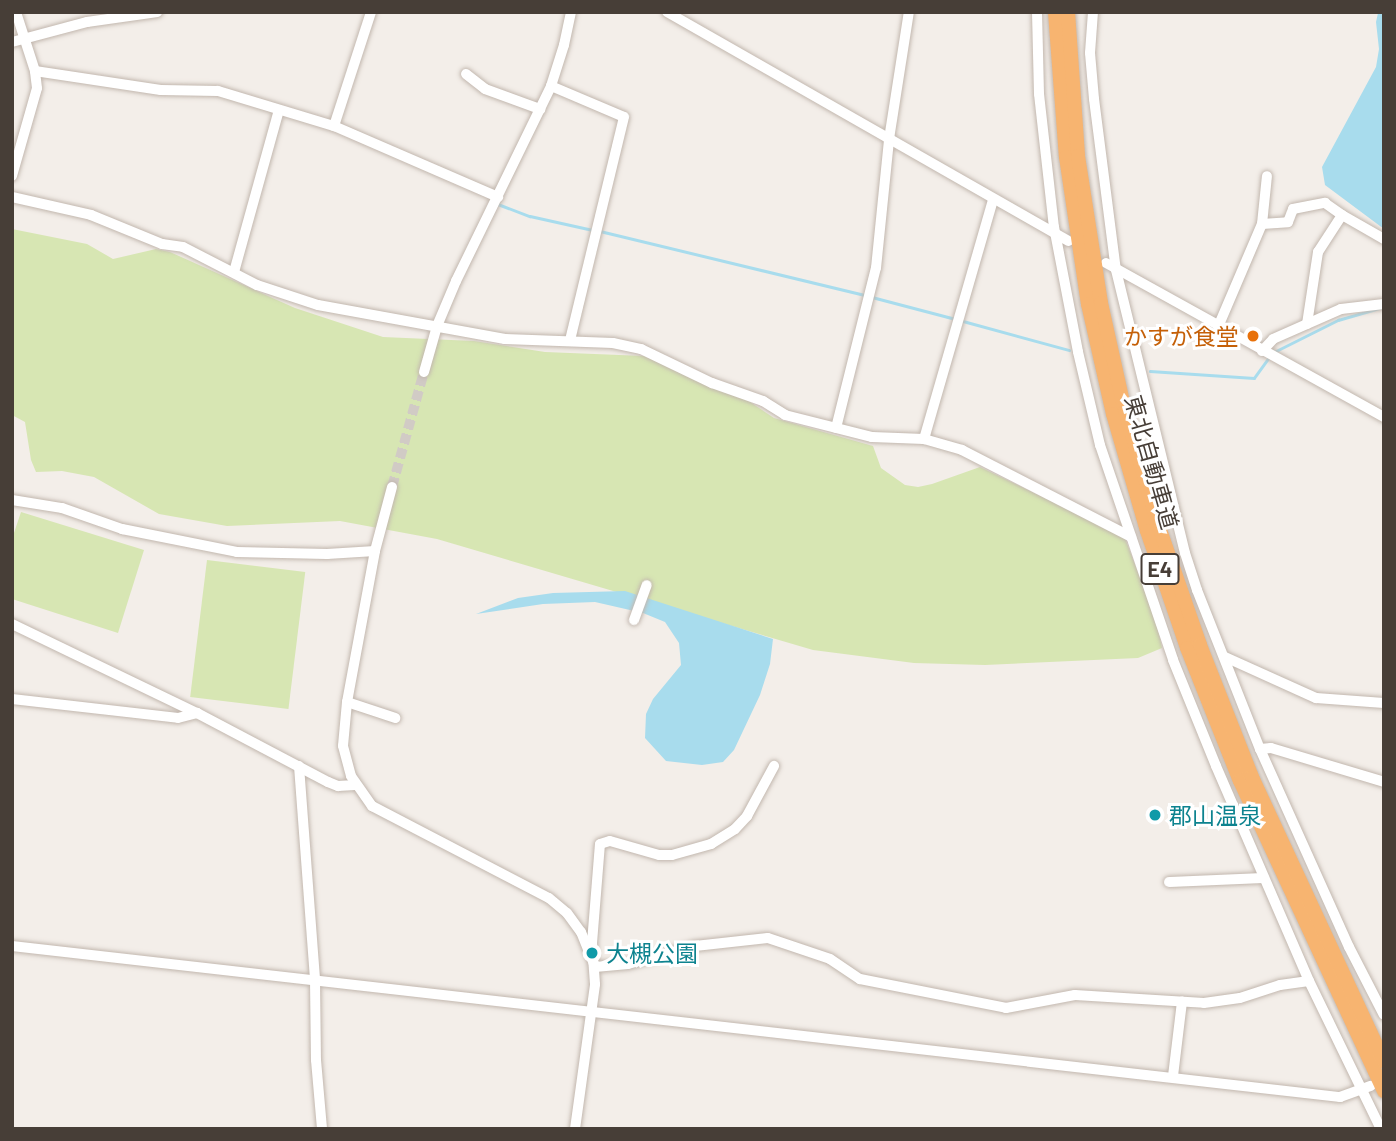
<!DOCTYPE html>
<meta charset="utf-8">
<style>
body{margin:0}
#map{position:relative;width:1396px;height:1141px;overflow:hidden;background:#f3eee9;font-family:Barlow,"Noto Sans JP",sans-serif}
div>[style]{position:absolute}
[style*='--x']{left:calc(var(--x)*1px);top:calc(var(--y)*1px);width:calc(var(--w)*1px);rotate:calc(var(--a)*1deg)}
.green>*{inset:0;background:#d7e6b3;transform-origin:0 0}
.water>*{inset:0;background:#a8dced}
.stream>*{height:2.5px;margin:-1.25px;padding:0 1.25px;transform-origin:1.25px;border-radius:1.25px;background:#a8dced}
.minor-tunnel>*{height:10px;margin-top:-5px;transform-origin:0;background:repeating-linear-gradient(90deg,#d1cbc5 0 10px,transparent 0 15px)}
.roads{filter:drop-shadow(0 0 2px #c2b7ae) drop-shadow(0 0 2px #c2b7ae)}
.minor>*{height:10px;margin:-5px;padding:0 5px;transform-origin:5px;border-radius:5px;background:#fff}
.highway>*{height:14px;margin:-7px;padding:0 7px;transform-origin:7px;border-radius:7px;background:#f7b470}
.dots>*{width:19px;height:19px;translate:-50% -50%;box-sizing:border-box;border:4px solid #fff;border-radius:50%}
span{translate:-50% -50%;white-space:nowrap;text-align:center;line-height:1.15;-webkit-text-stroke:6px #fff;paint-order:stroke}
.shield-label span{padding:2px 5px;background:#fff;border:2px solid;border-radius:5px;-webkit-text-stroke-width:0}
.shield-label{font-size:21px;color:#473e37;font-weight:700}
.food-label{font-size:23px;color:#c56008}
.right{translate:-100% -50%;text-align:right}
.street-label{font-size:23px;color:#473e37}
.culture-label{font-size:23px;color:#0d838f}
.left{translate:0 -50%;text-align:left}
.frame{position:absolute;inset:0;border:14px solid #473e37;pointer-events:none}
</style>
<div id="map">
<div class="green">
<div style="clip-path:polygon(12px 229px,87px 244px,113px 259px,156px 249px,170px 252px,295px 308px,383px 337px,474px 341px,545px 352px,644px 356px,744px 398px,774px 418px,873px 446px,881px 468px,905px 485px,918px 487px,932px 484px,980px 467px,1124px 536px,1156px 619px,1162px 648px,1138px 658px,985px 665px,914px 663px,813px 650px,437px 539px,340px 521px,227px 526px,159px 514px,94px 477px,62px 471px,36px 472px,31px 460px,25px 422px,12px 415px)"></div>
<div style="clip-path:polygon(21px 512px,144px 550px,118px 633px,12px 599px,12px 539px)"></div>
<div style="left:207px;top:560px;width:99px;height:138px;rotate:7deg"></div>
</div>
<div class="water">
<div style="clip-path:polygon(1384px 12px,1384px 229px,1325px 185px,1322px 167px,1376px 67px,1379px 49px,1376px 22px,1378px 13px)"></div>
<div style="clip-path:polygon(625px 591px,773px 639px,770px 664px,760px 695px,734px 750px,723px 762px,702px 765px,666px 761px,645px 738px,646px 714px,653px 699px,681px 665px,679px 643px,665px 622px,643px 613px,595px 602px,543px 604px,476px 614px,518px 598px,553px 593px)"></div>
</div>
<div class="stream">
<div style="--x:498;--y:204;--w:34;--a:21"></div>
<div style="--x:530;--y:216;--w:65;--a:12.5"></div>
<div style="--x:600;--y:231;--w:273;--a:13.6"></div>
<div style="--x:872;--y:297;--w:87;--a:14.7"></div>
<div style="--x:963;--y:321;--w:110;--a:15.3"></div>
<div style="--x:1274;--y:352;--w:72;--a:-26.6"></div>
<div style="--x:1338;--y:320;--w:47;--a:-16.1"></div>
<div style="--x:1150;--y:371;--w:104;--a:3.9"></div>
<div style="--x:1254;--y:378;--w:26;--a:-54"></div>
</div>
<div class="minor-tunnel">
<div style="--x:392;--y:487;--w:119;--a:-74.5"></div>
</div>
<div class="roads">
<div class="minor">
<div style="--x:667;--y:12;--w:462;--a:29.7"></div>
<div style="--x:1037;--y:12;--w:82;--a:88.6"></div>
<div style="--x:1039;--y:94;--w:134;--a:83.6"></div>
<div style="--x:1054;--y:227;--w:127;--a:79.1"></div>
<div style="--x:1078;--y:352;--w:96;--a:76.7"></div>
<div style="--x:1100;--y:445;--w:227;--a:71.2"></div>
<div style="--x:1173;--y:660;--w:114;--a:67.9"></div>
<div style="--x:1216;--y:766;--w:234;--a:66.6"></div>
<div style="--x:1309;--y:981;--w:165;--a:64.1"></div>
<div style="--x:1093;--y:12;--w:41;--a:94.2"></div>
<div style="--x:1090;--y:53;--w:46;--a:85"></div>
<div style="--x:1094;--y:99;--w:172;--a:82.7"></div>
<div style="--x:1116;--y:270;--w:291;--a:76.3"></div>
<div style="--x:1185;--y:553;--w:39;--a:72"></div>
<div style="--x:1197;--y:590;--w:171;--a:68.4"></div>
<div style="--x:1260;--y:749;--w:217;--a:65.8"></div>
<div style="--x:1349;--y:947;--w:76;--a:62.8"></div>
<div style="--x:12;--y:42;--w:78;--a:-14.9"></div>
<div style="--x:87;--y:22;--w:71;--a:-8.1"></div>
<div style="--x:35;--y:71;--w:127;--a:8.6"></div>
<div style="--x:161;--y:90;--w:57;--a:1"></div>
<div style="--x:218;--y:91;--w:121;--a:16.8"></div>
<div style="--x:334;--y:126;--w:179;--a:23.4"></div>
<div style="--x:466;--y:74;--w:24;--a:38"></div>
<div style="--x:485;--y:89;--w:59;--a:20"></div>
<div style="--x:551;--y:86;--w:79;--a:23"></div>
<div style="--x:624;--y:117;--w:230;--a:103.6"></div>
<div style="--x:334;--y:126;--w:120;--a:-72"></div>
<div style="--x:12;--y:176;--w:91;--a:-74.1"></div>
<div style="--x:37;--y:88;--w:17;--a:-97"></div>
<div style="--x:35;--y:71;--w:62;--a:-107.9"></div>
<div style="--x:12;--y:197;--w:81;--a:12.8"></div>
<div style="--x:91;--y:215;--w:77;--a:22.2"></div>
<div style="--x:162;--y:244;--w:21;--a:8"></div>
<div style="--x:183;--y:247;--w:83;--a:27.2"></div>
<div style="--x:257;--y:285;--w:64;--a:18.2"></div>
<div style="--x:318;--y:305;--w:190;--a:10.3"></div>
<div style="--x:505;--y:339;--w:108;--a:2.1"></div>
<div style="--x:613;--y:343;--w:29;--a:12"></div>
<div style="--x:641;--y:349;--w:79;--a:25.6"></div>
<div style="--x:712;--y:383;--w:54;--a:19.4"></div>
<div style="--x:763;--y:401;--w:26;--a:32"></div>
<div style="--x:785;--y:415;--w:90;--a:14.2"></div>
<div style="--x:872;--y:437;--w:52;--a:2.2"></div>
<div style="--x:924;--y:439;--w:40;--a:16"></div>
<div style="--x:962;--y:450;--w:190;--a:27.2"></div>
<div style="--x:1262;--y:224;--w:26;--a:-4"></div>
<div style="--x:1288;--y:222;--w:14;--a:-69"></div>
<div style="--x:1293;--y:209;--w:33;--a:-11"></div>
<div style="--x:1325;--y:203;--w:21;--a:35"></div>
<div style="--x:1106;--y:263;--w:318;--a:29"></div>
<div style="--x:234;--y:272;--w:168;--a:-74.5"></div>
<div style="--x:1307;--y:324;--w:73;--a:-81.3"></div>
<div style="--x:1318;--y:252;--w:44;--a:-57"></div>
<div style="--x:1342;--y:215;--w:48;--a:29.7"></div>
<div style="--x:1218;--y:327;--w:112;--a:-66.9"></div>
<div style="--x:1262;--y:224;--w:48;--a:-84.1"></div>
<div style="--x:1262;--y:351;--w:16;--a:-47"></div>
<div style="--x:1273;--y:339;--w:74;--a:-23.8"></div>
<div style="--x:1341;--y:309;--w:43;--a:-6.6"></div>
<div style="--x:424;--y:372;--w:48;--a:-74.2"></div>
<div style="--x:437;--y:326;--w:49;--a:-67.1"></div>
<div style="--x:456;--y:281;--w:217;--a:-64"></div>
<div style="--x:551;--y:86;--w:43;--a:-72.4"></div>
<div style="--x:564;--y:45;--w:34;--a:-78"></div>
<div style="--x:836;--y:428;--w:165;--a:-76"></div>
<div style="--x:876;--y:268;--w:130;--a:-84.2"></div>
<div style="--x:889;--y:139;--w:129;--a:-81.1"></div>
<div style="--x:924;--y:439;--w:249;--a:-73.9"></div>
<div style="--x:392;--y:487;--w:66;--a:104.9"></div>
<div style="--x:375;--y:551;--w:154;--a:100.5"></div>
<div style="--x:347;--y:702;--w:44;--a:95.2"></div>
<div style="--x:343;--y:746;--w:31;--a:75"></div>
<div style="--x:351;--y:776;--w:37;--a:55"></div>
<div style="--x:372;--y:806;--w:199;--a:27.5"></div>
<div style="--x:549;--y:898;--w:23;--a:40"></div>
<div style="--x:567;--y:913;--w:24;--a:54"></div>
<div style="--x:581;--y:932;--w:38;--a:68"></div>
<div style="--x:595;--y:967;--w:33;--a:-5"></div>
<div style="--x:628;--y:964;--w:69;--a:-15"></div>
<div style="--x:695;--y:946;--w:73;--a:-6.3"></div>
<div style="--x:768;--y:938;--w:65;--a:18.7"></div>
<div style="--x:830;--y:959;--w:36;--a:34"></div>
<div style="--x:860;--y:979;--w:149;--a:11.2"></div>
<div style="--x:1006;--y:1008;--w:70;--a:-10.7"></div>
<div style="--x:1075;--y:995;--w:129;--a:3.5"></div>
<div style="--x:1204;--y:1003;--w:36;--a:-8"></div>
<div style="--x:1240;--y:998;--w:42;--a:-18"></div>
<div style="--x:1280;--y:985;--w:29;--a:-8"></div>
<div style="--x:12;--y:500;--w:51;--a:9.1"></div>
<div style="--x:62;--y:508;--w:64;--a:19.3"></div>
<div style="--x:122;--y:529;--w:117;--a:11.3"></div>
<div style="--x:237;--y:552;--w:90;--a:1.3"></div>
<div style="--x:327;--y:554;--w:48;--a:-3.6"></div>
<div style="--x:634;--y:620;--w:37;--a:-70"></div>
<div style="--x:12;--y:624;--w:205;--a:25.7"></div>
<div style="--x:197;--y:713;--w:148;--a:27.8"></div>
<div style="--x:328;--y:782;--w:11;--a:22"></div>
<div style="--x:338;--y:786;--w:17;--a:-3"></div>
<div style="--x:1225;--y:657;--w:100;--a:24.3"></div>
<div style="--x:1316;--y:698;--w:68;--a:4.2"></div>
<div style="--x:12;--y:699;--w:167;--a:6.5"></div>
<div style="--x:178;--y:718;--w:20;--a:-15"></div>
<div style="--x:347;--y:702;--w:51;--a:18.4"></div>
<div style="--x:1260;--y:749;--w:11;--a:-5"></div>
<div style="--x:1271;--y:748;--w:118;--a:16.7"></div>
<div style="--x:299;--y:766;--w:215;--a:85.7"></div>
<div style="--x:315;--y:980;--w:80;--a:89.3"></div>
<div style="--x:316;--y:1060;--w:69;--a:85"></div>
<div style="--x:1169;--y:882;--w:95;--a:-2.4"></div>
<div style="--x:12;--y:946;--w:1337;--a:6.49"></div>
<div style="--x:1340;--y:1097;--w:33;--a:-20"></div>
<div style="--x:1173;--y:1076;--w:75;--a:-83.1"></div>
<div style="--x:575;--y:1129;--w:146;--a:-82.1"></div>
<div style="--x:595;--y:984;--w:41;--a:-94.2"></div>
<div style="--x:592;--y:943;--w:99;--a:-85.4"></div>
<div style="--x:600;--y:844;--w:10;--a:-17"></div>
<div style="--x:610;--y:841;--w:51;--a:15.9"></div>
<div style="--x:659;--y:855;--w:13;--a:0"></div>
<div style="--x:672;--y:855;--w:41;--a:-15.8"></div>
<div style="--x:711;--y:844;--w:28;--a:-32"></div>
<div style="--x:735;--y:829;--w:18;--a:-47"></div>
<div style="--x:747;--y:816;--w:57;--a:-61.6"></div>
</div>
<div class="highway">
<div style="--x:1055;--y:12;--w:145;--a:85.7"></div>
<div style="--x:1066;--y:157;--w:149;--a:81.5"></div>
<div style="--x:1088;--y:304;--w:113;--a:77.2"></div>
<div style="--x:1113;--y:414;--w:122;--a:73.8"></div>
<div style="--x:1147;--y:531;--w:124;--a:71.1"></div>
<div style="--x:1187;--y:648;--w:143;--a:68.3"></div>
<div style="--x:1240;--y:781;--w:342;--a:65.1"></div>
<div style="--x:1068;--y:12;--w:144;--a:86"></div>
<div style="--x:1078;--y:156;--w:149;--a:81.1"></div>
<div style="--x:1101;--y:303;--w:111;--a:77.5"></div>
<div style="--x:1125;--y:411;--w:121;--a:73.7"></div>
<div style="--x:1159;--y:527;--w:125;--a:70.8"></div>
<div style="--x:1200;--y:645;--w:142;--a:68.5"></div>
<div style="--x:1252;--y:777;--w:314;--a:65.1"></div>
</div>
</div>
<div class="dots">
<div style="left:1253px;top:336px;background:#e8710a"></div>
<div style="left:1155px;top:815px;background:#0f9aa8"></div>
<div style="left:592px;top:953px;background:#0f9aa8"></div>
</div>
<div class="shield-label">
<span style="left:1160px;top:569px">E4</span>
</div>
<div class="food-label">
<span class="right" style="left:1239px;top:336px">かすが食堂</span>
</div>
<div class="street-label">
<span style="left:1152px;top:462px;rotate:74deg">東北自動車道</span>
</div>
<div class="culture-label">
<span class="left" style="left:1169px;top:815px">郡山温泉</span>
<span class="left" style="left:606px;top:953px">大槻公園</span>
</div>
<div class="frame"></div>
</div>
